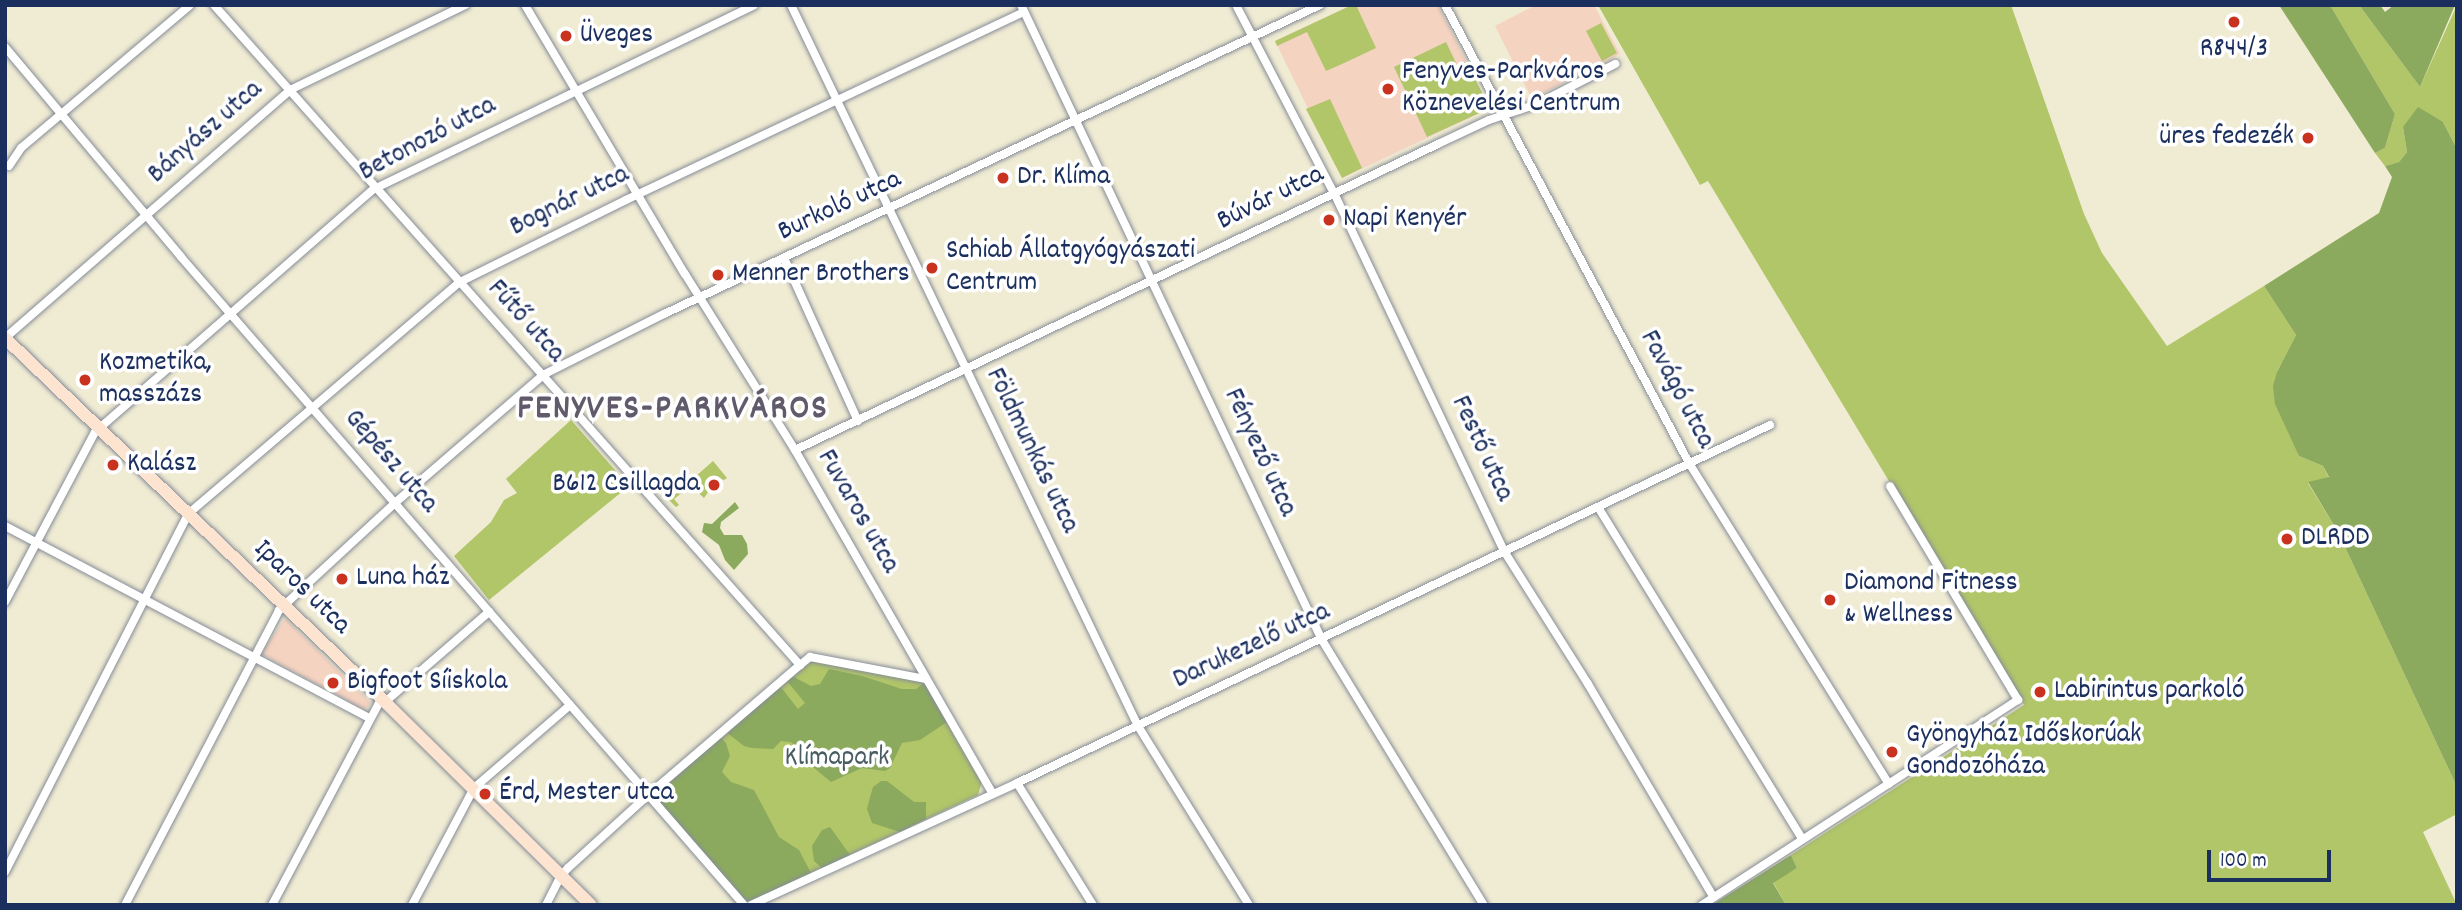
<!DOCTYPE html>
<meta charset="utf-8">
<style>
body{margin:0}
#map{position:relative;width:2462px;height:910px;overflow:hidden;background:#f0ebd3;font-family:Dekko,sans-serif}
div>[style]{position:absolute}
[style*='--x']{left:calc(var(--x)*1px);top:calc(var(--y)*1px);width:calc(var(--w)*1px);rotate:calc(var(--a)*1deg)}
.built>*{inset:0;background:#f4d3c1}
.green>*{inset:0;background:#b1c569;transform-origin:0 0}
.forest>*{inset:0;background:#8caa5d}
.roads{filter:drop-shadow(0 0 2px #868d98) drop-shadow(0 0 2px #868d98)}
.street>*{height:8px;margin:-4px;padding:0 4px;transform-origin:4px;border-radius:4px;background:#fff}
.secondary>*{height:12px;margin:-6px;padding:0 6px;transform-origin:6px;border-radius:6px;background:#fde4d1}
.dots>*{width:19px;height:19px;translate:-50% -50%;box-sizing:border-box;border:4px solid #fff;border-radius:50%}
span{translate:-50% -50%;white-space:nowrap;text-align:center;line-height:1.15;-webkit-text-stroke:7px #fff;paint-order:stroke}
.poi-label{font-size:28px;color:#1b2f5e}
.left{translate:0 -50%;text-align:left}
.right{translate:-100% -50%;text-align:right}
.street-label{font-size:28px;color:#1b2f5e}
.park-label{font-size:28px;color:#485c61}
.district-label{font-size:35px;color:#605a6b;font-weight:700;letter-spacing:2px}
.frame{position:absolute;inset:0;border:7px solid #1b2f5e;pointer-events:none}
.scale{position:absolute;left:2207px;top:850px;width:124px;height:32px;box-sizing:border-box;border:4px solid #1b2f5e;border-top:0;padding-left:9px;font-size:21px;line-height:24px;white-space:nowrap;color:#1b2f5e;-webkit-text-stroke:5px #fff;paint-order:stroke}
</style>
<div id="map">
<div class="built">
<div style="clip-path:polygon(1352px 5px,1438px 5px,1487px 102px,1483px 104px,1486px 110px,1342px 178px,1275px 41px)"></div>
<div style="clip-path:polygon(1536px 5px,1594px 5px,1620px 54px,1532px 99px,1495px 26px)"></div>
<div style="clip-path:polygon(285px 618px,371px 703px,365px 710px,261px 654px)"></div>
</div>
<div class="green">
<div style="clip-path:polygon(1352px 5px,1356px 5px,1376px 48px,1342px 64px,1326px 71px,1307px 32px,1277px 46px,1275px 41px)"></div>
<div style="clip-path:polygon(1598px 5px,2011px 5px,2084px 214px,2102px 253px,2167px 346px,2264px 286px,2296px 335px,2277px 372px,2299px 456px,2323px 466px,2329px 478px,2308px 483px,2338px 532px,2457px 787px,2457px 814px,2423px 832px,2457px 905px,1786px 905px,1773px 882px,1797px 868px,1791px 855px,2024px 705px,1708px 181px,1700px 185px)"></div>
<div style="clip-path:polygon(2330px 5px,2359px 5px,2420px 87px,2457px 5px,2457px 149px,2443px 122px,2403px 127px,2407px 152px,2399px 162px,2385px 166px,2375px 153px,2385px 148px,2395px 114px)"></div>
<div style="left:1601px;top:23px;width:34px;height:17px;rotate:62deg"></div>
<div style="clip-path:polygon(1446px 42px,1457px 65px,1466px 62px,1487px 102px,1483px 104px,1486px 110px,1427px 137px,1394px 67px)"></div>
<div style="clip-path:polygon(1330px 99px,1362px 168px,1342px 178px,1306px 109px)"></div>
<div style="clip-path:polygon(571px 420px,629px 486px,489px 600px,454px 556px,491px 522px,504px 500px,517px 493px,506px 479px)"></div>
<div style="clip-path:polygon(713px 461px,727px 478px,724px 480px,716px 477px,709px 484px,711px 488px,704px 498px,691px 486px,674px 499px,679px 505px,676px 507px,669px 500px)"></div>
<div style="clip-path:polygon(810px 660px,925px 682px,982px 782px,978px 795px,747px 903px,652px 795px)"></div>
</div>
<div class="forest">
<div style="clip-path:polygon(2279px 5px,2330px 5px,2395px 114px,2385px 148px,2375px 153px)"></div>
<div style="clip-path:polygon(2359px 5px,2380px 5px,2385px 12px,2394px 5px,2455px 5px,2420px 87px)"></div>
<div style="clip-path:polygon(2418px 107px,2443px 122px,2457px 149px,2457px 787px,2338px 532px,2308px 482px,2329px 477px,2323px 466px,2299px 456px,2275px 404px,2273px 386px,2277px 372px,2296px 335px,2264px 286px,2379px 213px,2392px 177px,2385px 166px,2399px 162px,2407px 152px,2403px 127px)"></div>
<div style="clip-path:polygon(735px 502px,739px 508px,721px 522px,720px 528px,724px 535px,742px 535px,747px 544px,748px 554px,734px 570px,725px 560px,719px 545px,702px 532px,704px 523px,712px 524px)"></div>
<div style="clip-path:polygon(829px 669px,862px 676px,902px 689px,916px 689px,925px 682px,947px 722px,920px 740px,902px 743px,890px 768px,885px 771px,862px 768px,831px 782px,813px 767px,801px 748px,790px 742px,781px 741px,773px 749px,752px 748px,744px 746px,726px 732px,780px 686px,798px 709px,805px 703px,787px 681px,792px 676px,811px 686px,820px 684px)"></div>
<div style="clip-path:polygon(720px 737px,726px 743px,730px 756px,722px 772px,731px 782px,754px 790px,779px 837px,799px 850px,811px 873px,747px 903px,652px 795px)"></div>
<div style="clip-path:polygon(881px 781px,887px 781px,914px 802px,926px 802px,926px 819px,900px 832px,872px 823px,867px 809px,870px 797px,873px 787px)"></div>
<div style="clip-path:polygon(830px 827px,850px 855px,822px 868px,814px 861px,812px 846px,822px 830px)"></div>
<div style="clip-path:polygon(1791px 855px,1797px 868px,1773px 883px,1786px 905px,1712px 905px)"></div>
</div>
<div class="roads">
<div class="street">
<div style="--x:214;--y:5;--w:883;--a:48.4"></div>
<div style="--x:800;--y:665;--w:13;--a:-39"></div>
<div style="--x:810;--y:657;--w:117;--a:10.8"></div>
<div style="--x:525;--y:5;--w:313;--a:59.3"></div>
<div style="--x:685;--y:274;--w:208;--a:58"></div>
<div style="--x:795;--y:450;--w:396;--a:60.1"></div>
<div style="--x:791;--y:5;--w:800;--a:64.3"></div>
<div style="--x:1138;--y:726;--w:211;--a:58.2"></div>
<div style="--x:1021;--y:5;--w:703;--a:64.64"></div>
<div style="--x:1322;--y:640;--w:311;--a:58.6"></div>
<div style="--x:1236;--y:5;--w:212;--a:62.5"></div>
<div style="--x:1334;--y:193;--w:396;--a:64.6"></div>
<div style="--x:1504;--y:551;--w:157;--a:57.7"></div>
<div style="--x:1588;--y:684;--w:246;--a:59.5"></div>
<div style="--x:1445;--y:5;--w:519;--a:61.95"></div>
<div style="--x:1689;--y:463;--w:378;--a:58.1"></div>
<div style="--x:5;--y:47;--w:274;--a:50"></div>
<div style="--x:181;--y:257;--w:858;--a:49.02"></div>
<div style="--x:9;--y:166;--w:22;--a:-56"></div>
<div style="--x:21;--y:148;--w:221;--a:-40.2"></div>
<div style="--x:784;--y:258;--w:179;--a:65.6"></div>
<div style="--x:5;--y:338;--w:378;--a:-41"></div>
<div style="--x:290;--y:90;--w:195;--a:-25.9"></div>
<div style="--x:795;--y:450;--w:712;--a:-25.45"></div>
<div style="--x:1438;--y:144;--w:56;--a:-25.2"></div>
<div style="--x:1489;--y:120;--w:51;--a:-18.4"></div>
<div style="--x:1537;--y:104;--w:88;--a:-27.1"></div>
<div style="--x:1598;--y:507;--w:390;--a:58.4"></div>
<div style="--x:5;--y:526;--w:412;--a:27.8"></div>
<div style="--x:5;--y:602;--w:192;--a:-62.1"></div>
<div style="--x:95;--y:432;--w:370;--a:-41.1"></div>
<div style="--x:374;--y:189;--w:422;--a:-25.8"></div>
<div style="--x:385;--y:702;--w:138;--a:-40.9"></div>
<div style="--x:1017;--y:783;--w:144;--a:58.1"></div>
<div style="--x:5;--y:872;--w:402;--a:-62.9"></div>
<div style="--x:188;--y:514;--w:355;--a:-40.5"></div>
<div style="--x:458;--y:283;--w:187;--a:-26.3"></div>
<div style="--x:626;--y:200;--w:440;--a:-25.3"></div>
<div style="--x:125;--y:905;--w:333;--a:-62.4"></div>
<div style="--x:279;--y:610;--w:159;--a:-42.7"></div>
<div style="--x:396;--y:502;--w:194;--a:-40.8"></div>
<div style="--x:543;--y:375;--w:136;--a:-26.8"></div>
<div style="--x:664;--y:314;--w:725;--a:-25.22"></div>
<div style="--x:272;--y:905;--w:233;--a:-62.1"></div>
<div style="--x:412;--y:905;--w:132;--a:-62.1"></div>
<div style="--x:474;--y:788;--w:127;--a:-40.8"></div>
<div style="--x:546;--y:905;--w:33;--a:-63"></div>
<div style="--x:561;--y:876;--w:11;--a:-49"></div>
<div style="--x:568;--y:868;--w:107;--a:-42.3"></div>
<div style="--x:647;--y:796;--w:201;--a:-40.6"></div>
<div style="--x:751;--y:905;--w:293;--a:-24.6"></div>
<div style="--x:1017;--y:783;--w:834;--a:-25.43"></div>
<div style="--x:1702;--y:905;--w:377;--a:-33"></div>
<div style="--x:2018;--y:700;--w:249;--a:-120.9"></div>
</div>
<div class="secondary">
<div style="--x:5;--y:338;--w:526;--a:43.77"></div>
<div style="--x:385;--y:702;--w:289;--a:44.6"></div>
</div>
</div>
<div class="dots">
<div style="left:2234px;top:22px;background:#c8321e"></div>
<div style="left:566px;top:36px;background:#c8321e"></div>
<div style="left:1388px;top:89px;background:#c8321e"></div>
<div style="left:2308px;top:138px;background:#c8321e"></div>
<div style="left:1003px;top:178px;background:#c8321e"></div>
<div style="left:1329px;top:220px;background:#c8321e"></div>
<div style="left:932px;top:268px;background:#c8321e"></div>
<div style="left:718px;top:275px;background:#c8321e"></div>
<div style="left:85px;top:380px;background:#c8321e"></div>
<div style="left:113px;top:465px;background:#c8321e"></div>
<div style="left:714px;top:485px;background:#c8321e"></div>
<div style="left:2287px;top:539px;background:#c8321e"></div>
<div style="left:342px;top:579px;background:#c8321e"></div>
<div style="left:1830px;top:600px;background:#c8321e"></div>
<div style="left:333px;top:683px;background:#c8321e"></div>
<div style="left:2040px;top:692px;background:#c8321e"></div>
<div style="left:1892px;top:752px;background:#c8321e"></div>
<div style="left:485px;top:794px;background:#c8321e"></div>
</div>
<div class="poi-label">
<span class="left" style="left:580px;top:36px">Üveges</span>
<span style="left:2234px;top:50px">R844/3</span>
<span class="left" style="left:1402px;top:89px">Fenyves-Parkváros<br>Köznevelési Centrum</span>
<span class="right" style="left:2294px;top:138px">üres fedezék</span>
<span class="left" style="left:1017px;top:178px">Dr. Klíma</span>
<span class="left" style="left:1343px;top:220px">Napi Kenyér</span>
<span class="left" style="left:946px;top:268px">Schiab Állatgyógyászati<br>Centrum</span>
<span class="left" style="left:732px;top:275px">Menner Brothers</span>
<span class="left" style="left:99px;top:380px">Kozmetika,<br>masszázs</span>
<span class="left" style="left:127px;top:465px">Kalász</span>
<span class="right" style="left:700px;top:485px">B612 Csillagda</span>
<span class="left" style="left:2301px;top:539px">DLRDD</span>
<span class="left" style="left:356px;top:579px">Luna ház</span>
<span class="left" style="left:1844px;top:600px">Diamond Fitness<br>&amp; Wellness</span>
<span class="left" style="left:347px;top:683px">Bigfoot Síiskola</span>
<span class="left" style="left:2054px;top:692px">Labirintus parkoló</span>
<span class="left" style="left:1906px;top:752px">Gyöngyház Időskorúak<br>Gondozóháza</span>
<span class="left" style="left:499px;top:794px">Érd, Mester utca</span>
</div>
<div class="street-label">
<span style="left:206px;top:133px;rotate:-41deg">Bányász utca</span>
<span style="left:428px;top:140px;rotate:-28deg">Betonozó utca</span>
<span style="left:1271px;top:199px;rotate:-26deg">Búvár utca</span>
<span style="left:570px;top:202px;rotate:-26deg">Bognár utca</span>
<span style="left:840px;top:207px;rotate:-25deg">Burkoló utca</span>
<span style="left:525px;top:322px;rotate:48deg">Fűtő utca</span>
<span style="left:1676px;top:390px;rotate:62deg">Favágó utca</span>
<span style="left:1481px;top:449px;rotate:65deg">Festő utca</span>
<span style="left:1031px;top:451px;rotate:64deg">Földmunkás utca</span>
<span style="left:1259px;top:453px;rotate:65deg">Fényező utca</span>
<span style="left:390px;top:462px;rotate:49deg">Gépész utca</span>
<span style="left:857px;top:512px;rotate:60deg">Fuvaros utca</span>
<span style="left:301px;top:588px;rotate:44deg">Iparos utca</span>
<span style="left:1252px;top:647px;rotate:-25deg">Darukezelő utca</span>
</div>
<div class="park-label">
<span style="left:837px;top:759px">Klímapark</span>
</div>
<div class="district-label">
<span style="left:673px;top:410px">FENYVES-PARKVÁROS</span>
</div>
<div class="frame"></div>
<div class="scale">100 m</div>
</div>
